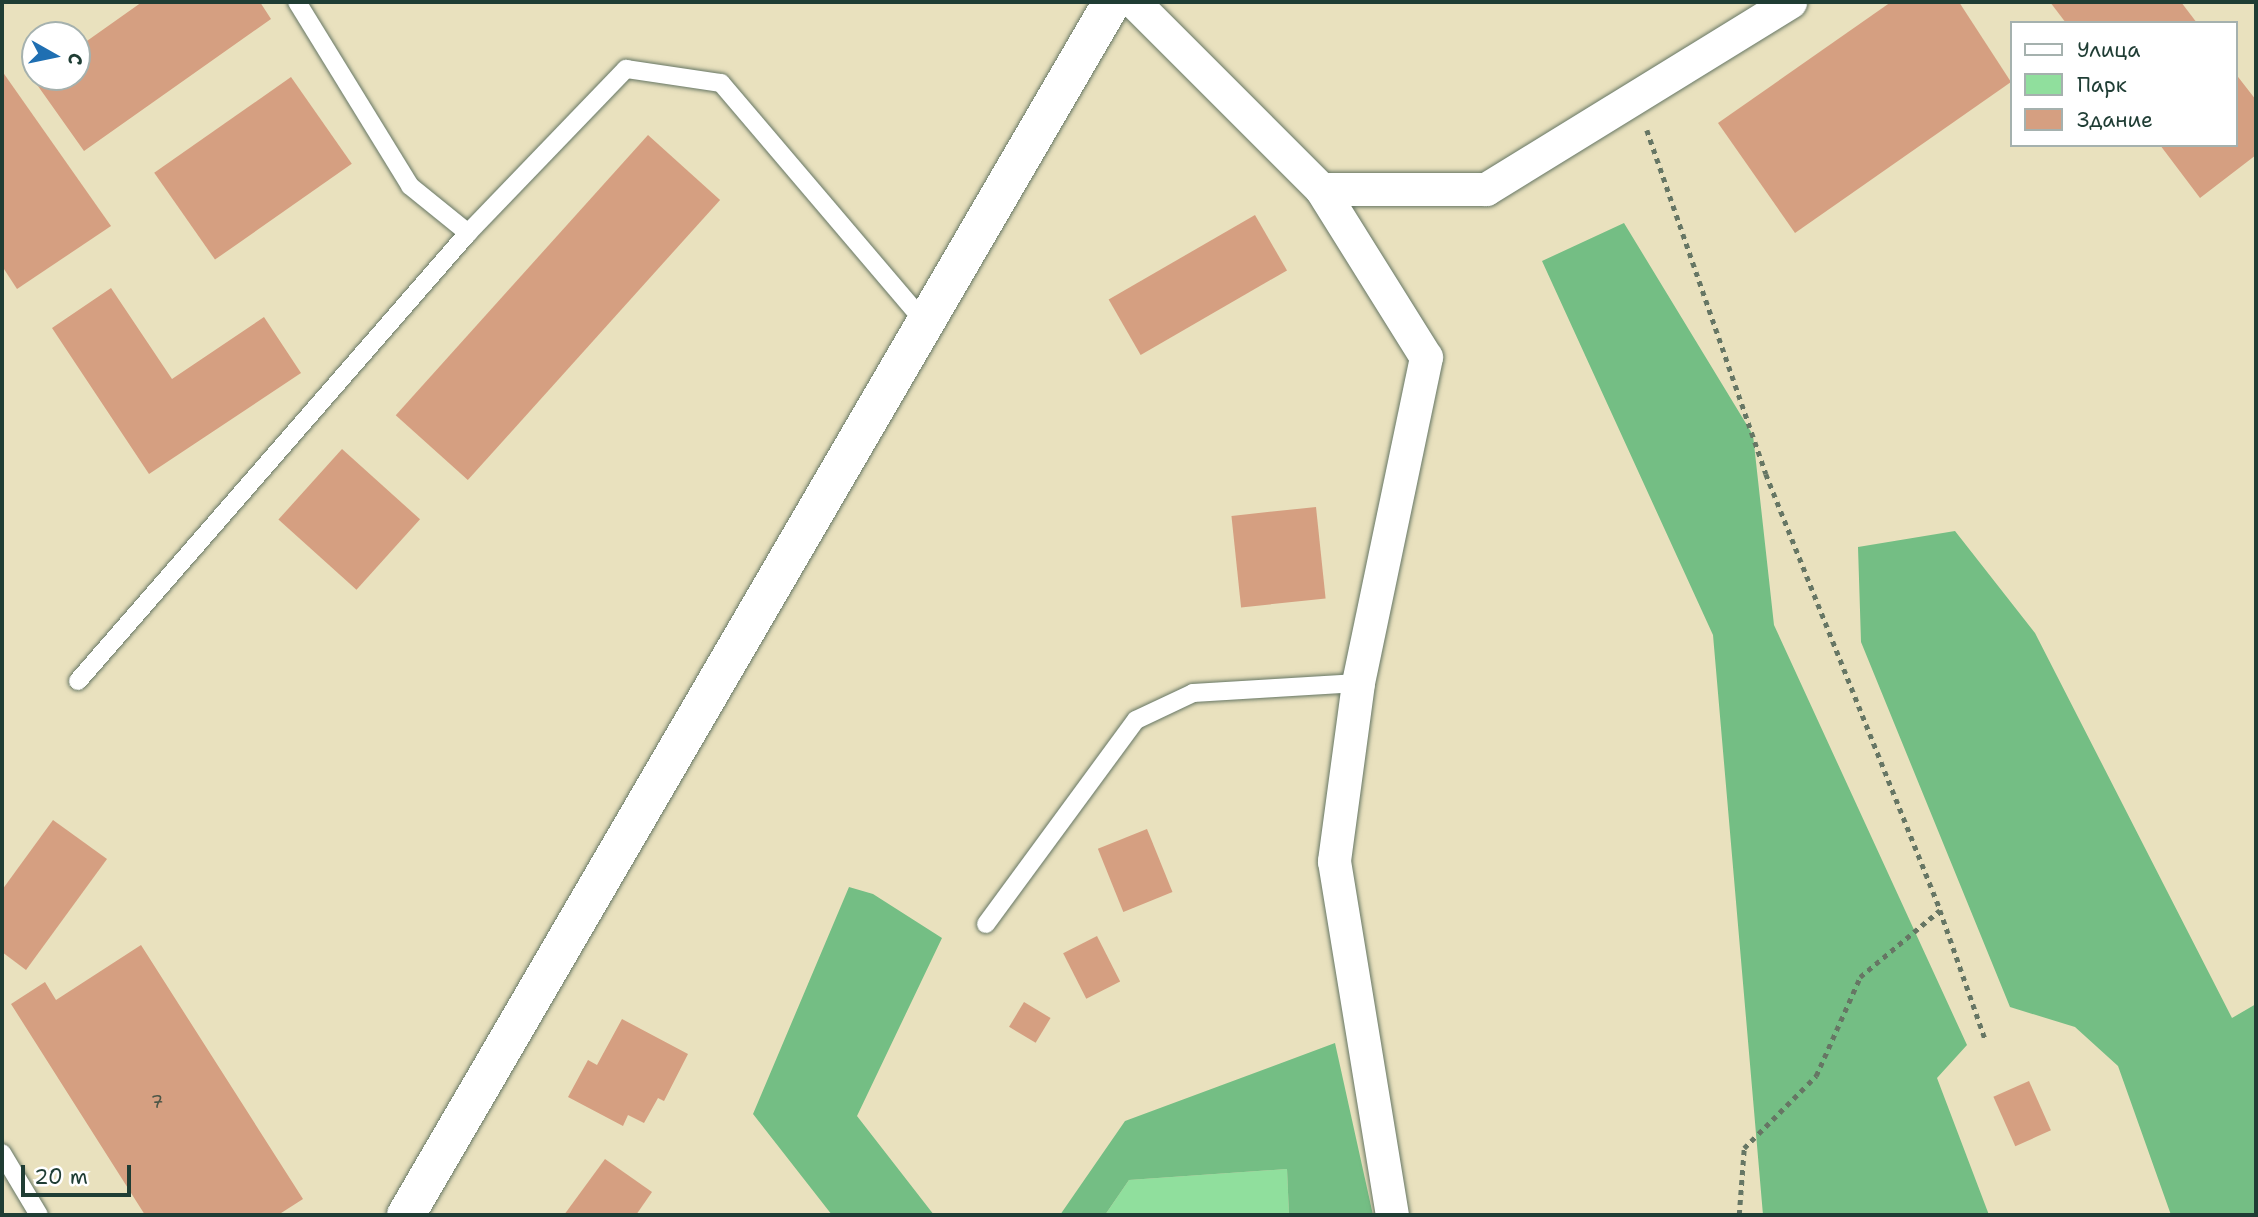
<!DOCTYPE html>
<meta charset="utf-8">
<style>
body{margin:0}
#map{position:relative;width:2258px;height:1217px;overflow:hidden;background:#e9e1be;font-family:"Shantell Sans",sans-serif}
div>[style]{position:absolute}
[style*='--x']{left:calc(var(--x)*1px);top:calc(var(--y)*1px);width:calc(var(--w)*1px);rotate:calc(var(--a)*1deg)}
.green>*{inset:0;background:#90df9d}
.forest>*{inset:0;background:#74be84}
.building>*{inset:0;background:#d59f81;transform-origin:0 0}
.path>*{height:4.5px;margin-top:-2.25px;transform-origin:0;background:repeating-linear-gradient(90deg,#667664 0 5px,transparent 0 10px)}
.roads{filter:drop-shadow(0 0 2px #667664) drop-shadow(0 0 2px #667664)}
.service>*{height:18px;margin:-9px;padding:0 9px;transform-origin:9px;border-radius:9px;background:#fff}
.minor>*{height:33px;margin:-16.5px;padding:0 16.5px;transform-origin:16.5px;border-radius:16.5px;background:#fff}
.tertiary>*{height:38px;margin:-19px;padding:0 19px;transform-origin:19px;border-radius:19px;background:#fff}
span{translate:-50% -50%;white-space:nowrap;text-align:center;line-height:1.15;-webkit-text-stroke:7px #fff;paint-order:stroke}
.number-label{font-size:18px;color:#4c5647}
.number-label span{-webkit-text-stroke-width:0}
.frame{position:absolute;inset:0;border:4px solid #1f3d34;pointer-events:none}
.legend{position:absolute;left:2010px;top:21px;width:228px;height:126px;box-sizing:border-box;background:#fff;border:2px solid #a5b1ae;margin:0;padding:9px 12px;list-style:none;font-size:21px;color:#1f3d34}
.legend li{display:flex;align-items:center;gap:14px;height:35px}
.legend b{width:35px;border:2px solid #a5b1ae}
.north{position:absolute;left:21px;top:21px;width:70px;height:70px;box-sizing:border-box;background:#fff;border:2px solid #a5b1ae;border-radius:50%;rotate:99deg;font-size:19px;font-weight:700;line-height:28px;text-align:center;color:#1f3d34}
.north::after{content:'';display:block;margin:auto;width:24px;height:32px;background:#1f6fb2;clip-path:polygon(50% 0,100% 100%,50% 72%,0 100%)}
.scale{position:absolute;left:21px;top:1165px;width:110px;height:32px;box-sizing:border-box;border:4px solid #1f3d34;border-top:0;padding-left:9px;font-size:21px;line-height:24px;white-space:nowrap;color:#1f3d34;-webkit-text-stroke:5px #fff;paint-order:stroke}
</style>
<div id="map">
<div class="green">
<div style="clip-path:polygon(1287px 1169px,1289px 1215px,1105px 1215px,1129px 1180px)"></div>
</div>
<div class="forest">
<div style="clip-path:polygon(1624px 223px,1753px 435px,1774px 625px,1967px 1045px,1937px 1078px,1989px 1215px,1763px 1215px,1713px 635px,1542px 261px)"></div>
<div style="clip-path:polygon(1955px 531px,2035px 633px,2232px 1018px,2256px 1004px,2256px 1215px,2171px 1215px,2118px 1066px,2075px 1027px,2010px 1007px,1861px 642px,1858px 547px)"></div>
<div style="clip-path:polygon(849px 887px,873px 894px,942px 938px,857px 1116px,934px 1215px,832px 1215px,753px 1114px)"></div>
<div style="clip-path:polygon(1335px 1043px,1373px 1215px,1289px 1215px,1287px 1169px,1129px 1180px,1105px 1215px,1060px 1215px,1125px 1121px)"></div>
</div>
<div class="building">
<div style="clip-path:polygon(142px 2px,260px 2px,271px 19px,84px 151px,33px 79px,77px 77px,77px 48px)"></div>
<div style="clip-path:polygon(1891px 2px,1959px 2px,2011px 82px,1795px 233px,1718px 123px)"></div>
<div style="clip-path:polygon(2050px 2px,2181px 2px,2197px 23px,2066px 23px)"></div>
<div style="clip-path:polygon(2px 71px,111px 226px,17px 289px,2px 266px)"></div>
<div style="clip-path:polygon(2235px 73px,2256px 100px,2256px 155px,2200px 198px,2160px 145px,2235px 145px)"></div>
<div style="left:291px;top:77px;width:106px;height:167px;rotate:55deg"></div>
<div style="left:648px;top:135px;width:97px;height:377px;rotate:42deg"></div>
<div style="left:1255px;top:215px;width:64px;height:169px;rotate:60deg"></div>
<div style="clip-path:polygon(111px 288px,172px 379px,264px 317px,301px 373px,149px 474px,52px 328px)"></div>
<div style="left:342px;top:449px;width:105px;height:95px;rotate:42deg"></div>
<div style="left:1316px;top:507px;width:92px;height:85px;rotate:84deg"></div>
<div style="clip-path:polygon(53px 820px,107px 859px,26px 970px,2px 952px,2px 890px)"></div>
<div style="left:1147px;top:829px;width:68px;height:53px;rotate:68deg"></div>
<div style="left:1097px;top:936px;width:51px;height:38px;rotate:63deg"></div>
<div style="clip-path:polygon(141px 945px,303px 1199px,278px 1215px,145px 1215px,11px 1004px,45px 982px,56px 1000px)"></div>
<div style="left:1024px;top:1002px;width:31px;height:29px;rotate:31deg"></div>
<div style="clip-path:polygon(622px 1019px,688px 1054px,664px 1101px,658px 1098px,644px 1123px,628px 1115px,623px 1126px,568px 1097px,588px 1060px,597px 1065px)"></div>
<div style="left:2029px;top:1081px;width:54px;height:39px;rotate:66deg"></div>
<div style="clip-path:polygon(605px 1159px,652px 1192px,636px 1215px,564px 1215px)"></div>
</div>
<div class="path">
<div style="--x:1647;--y:130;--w:364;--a:70.9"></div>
<div style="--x:1766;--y:474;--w:469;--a:68.2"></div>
<div style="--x:1940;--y:910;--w:139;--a:70.7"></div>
<div style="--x:1739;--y:1215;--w:67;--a:-85.7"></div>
<div style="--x:1744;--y:1148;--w:102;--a:-45"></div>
<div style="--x:1816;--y:1076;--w:108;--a:-66"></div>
<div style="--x:1860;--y:977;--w:104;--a:-39.9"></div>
</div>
<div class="roads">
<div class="service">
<div style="--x:297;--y:2;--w:216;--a:58.4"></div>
<div style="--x:410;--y:186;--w:75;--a:39"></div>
<div style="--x:78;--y:681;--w:594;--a:-48.96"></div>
<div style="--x:468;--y:233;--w:228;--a:-46.1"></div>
<div style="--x:626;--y:69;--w:96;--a:8.4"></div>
<div style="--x:721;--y:83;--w:316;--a:49.6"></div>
<div style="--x:986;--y:924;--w:253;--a:-53.7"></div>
<div style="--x:1136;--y:720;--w:63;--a:-25.3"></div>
<div style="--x:1193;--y:693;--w:165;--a:-3.5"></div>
<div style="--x:2;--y:1153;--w:72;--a:59.2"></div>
</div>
<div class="minor">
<div style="--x:1134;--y:2;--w:264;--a:45"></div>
<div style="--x:1321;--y:189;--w:165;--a:0"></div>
<div style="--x:1486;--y:189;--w:357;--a:-31.6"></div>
<div style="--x:1321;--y:189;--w:198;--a:58"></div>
<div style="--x:1426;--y:357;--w:333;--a:101.8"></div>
<div style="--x:1358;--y:683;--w:180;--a:97.7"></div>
<div style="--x:1334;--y:861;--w:359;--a:80.7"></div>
</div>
<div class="tertiary">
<div style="--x:406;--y:1215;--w:1403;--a:-59.8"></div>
</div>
</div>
<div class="number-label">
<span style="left:157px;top:1102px">7</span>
</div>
<div class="frame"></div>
<ul class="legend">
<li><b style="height:9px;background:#fff"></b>Улица</li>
<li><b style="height:19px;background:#90df9d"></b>Парк</li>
<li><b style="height:19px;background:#d59f81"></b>Здание</li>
</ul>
<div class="north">С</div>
<div class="scale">20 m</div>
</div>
